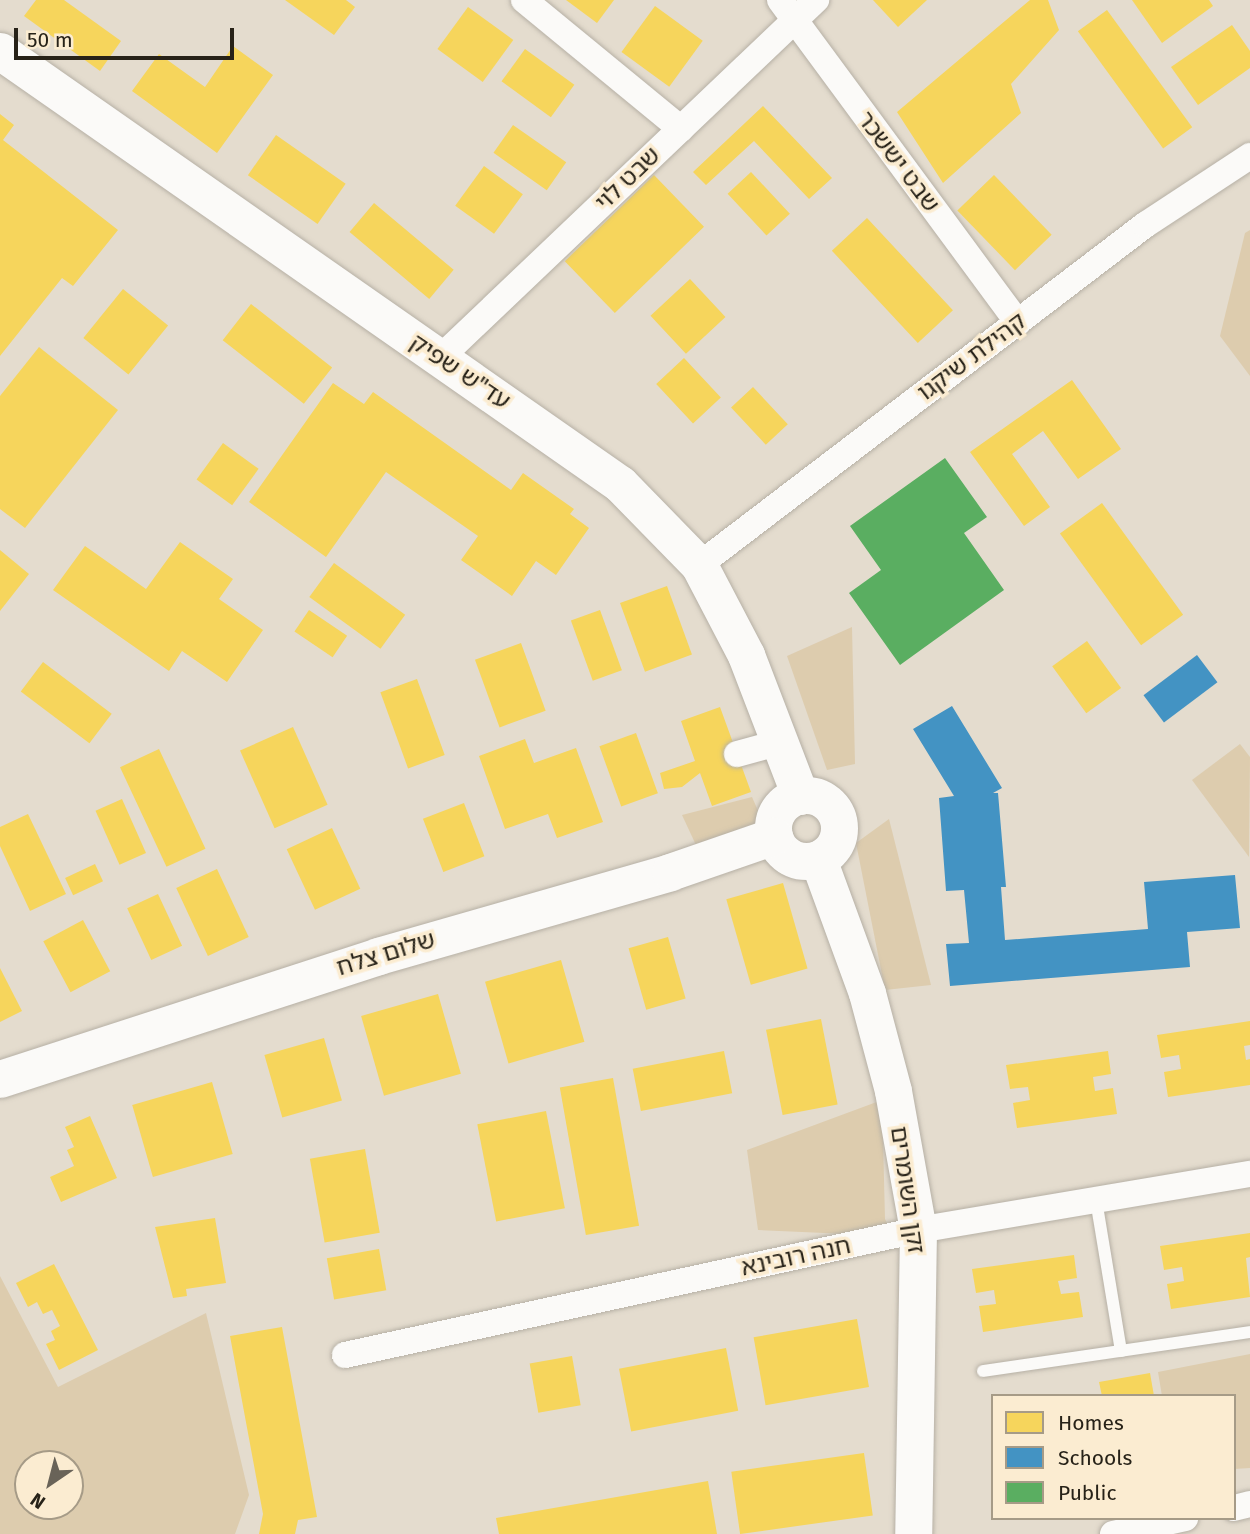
<!DOCTYPE html>
<meta charset="utf-8">
<style>
body{margin:0}
#map{position:relative;width:1250px;height:1534px;overflow:hidden;background:#e4dcce;font-family:"Fira Sans","Noto Sans Hebrew",sans-serif}
div>[style]{position:absolute}
[style*='--x']{left:calc(var(--x)*1px);top:calc(var(--y)*1px);width:calc(var(--w)*1px);rotate:calc(var(--a)*1deg)}
.green>*{inset:0;background:#ddccae}
.homes>*{inset:0;background:#f6d55c;transform-origin:0 0}
.schools>*{inset:0;background:#4393c3;transform-origin:0 0}
.public>*{inset:0;background:#5aae61}
.roads{filter:drop-shadow(0 0 2px #b6b0a5) drop-shadow(0 0 2px #b6b0a5)}
.lane>*{height:12px;margin:-6px;padding:0 6px;transform-origin:6px;border-radius:6px;background:#fbfaf8}
.street>*{height:26px;margin:-13px;padding:0 13px;transform-origin:13px;border-radius:13px;background:#fbfaf8}
.secondary>*{height:37px;margin:-18.5px;padding:0 18.5px;transform-origin:18.5px;border-radius:18.5px;background:#fbfaf8}
.secondary>.ring{margin:-18.5px;padding:0;box-sizing:content-box;background:none;border:37px solid #fbfaf8;border-radius:50%}
span{translate:-50% -50%;white-space:nowrap;text-align:center;line-height:1.15;-webkit-text-stroke:7px #fbecd1;paint-order:stroke}
.street-label{font-size:24px;color:#272218}
.legend{position:absolute;left:991px;top:1394px;width:245px;height:126px;box-sizing:border-box;background:#fbecd1;border:2px solid #a69b87;margin:0;padding:9px 12px;list-style:none;font-size:21px;color:#272218}
.legend li{display:flex;align-items:center;gap:14px;height:35px}
.legend b{width:35px;border:2px solid #a69b87}
.north{position:absolute;left:14px;top:1450px;width:70px;height:70px;box-sizing:border-box;background:#fbecd1;border:2px solid #a69b87;border-radius:50%;rotate:215deg;font-size:19px;font-weight:700;line-height:28px;text-align:center;color:#272218}
.north::after{content:'';display:block;margin:auto;width:24px;height:32px;background:#696358;clip-path:polygon(50% 0,100% 100%,50% 72%,0 100%)}
.scale{position:absolute;left:14px;top:28px;width:220px;height:32px;box-sizing:border-box;border:4px solid #272218;border-top:0;padding-left:9px;font-size:21px;line-height:24px;white-space:nowrap;color:#272218;-webkit-text-stroke:5px #fbecd1;paint-order:stroke}
</style>
<div id="map">
<div class="green">
<div style="clip-path:polygon(1250px 230px,1250px 376px,1220px 336px,1245px 233px)"></div>
<div style="clip-path:polygon(852px 627px,855px 764px,827px 770px,787px 656px)"></div>
<div style="clip-path:polygon(1240px 744px,1250px 757px,1249px 857px,1192px 780px)"></div>
<div style="clip-path:polygon(752px 797px,770px 838px,702px 858px,682px 815px)"></div>
<div style="clip-path:polygon(889px 819px,931px 985px,885px 990px,856px 843px)"></div>
<div style="clip-path:polygon(882px 1100px,885px 1219px,893px 1236px,758px 1230px,747px 1150px)"></div>
<div style="clip-path:polygon(evenodd,0 1276px,58px 1387px,206px 1313px,249px 1495px,235px 1534px,0 1534px,0 1276px,28px 1464px,70px 1464px,70px 1506px,28px 1506px,28px 1464px)"></div>
<div style="clip-path:polygon(1250px 1354px,1250px 1468px,1234px 1469px,1234px 1396px,1162px 1396px,1158px 1372px)"></div>
</div>
<div class="homes">
<div style="clip-path:polygon(36px 0,64px 0,121px 41px,100px 71px,24px 16px)"></div>
<div style="clip-path:polygon(285px 0,346px 0,355px 7px,334px 35px)"></div>
<div style="clip-path:polygon(566px 0,614px 0,597px 23px)"></div>
<div style="clip-path:polygon(873px 0,927px 0,898px 27px)"></div>
<div style="clip-path:polygon(1030px 0,1048px 0,1059px 30px,1011px 84px,1021px 113px,943px 183px,897px 112px)"></div>
<div style="clip-path:polygon(1132px 0,1209px 0,1213px 6px,1162px 43px)"></div>
<div style="left:655px;top:6px;width:59px;height:57px;rotate:36deg"></div>
<div style="left:468px;top:7px;width:56px;height:52px;rotate:36deg"></div>
<div style="left:1107px;top:10px;width:145px;height:36px;rotate:54deg"></div>
<div style="clip-path:polygon(1232px 25px,1250px 51px,1250px 68px,1198px 105px,1171px 67px)"></div>
<div style="clip-path:polygon(233px 46px,273px 75px,217px 153px,132px 91px,159px 54px,205px 87px)"></div>
<div style="left:525px;top:49px;width:61px;height:40px;rotate:36deg"></div>
<div style="clip-path:polygon(763px 106px,832px 178px,809px 199px,754px 141px,706px 185px,693px 172px)"></div>
<div style="clip-path:polygon(0 114px,14px 125px,3px 140px,118px 230px,73px 286px,62px 278px,0 356px)"></div>
<div style="left:513px;top:125px;width:65px;height:34px;rotate:35deg"></div>
<div style="left:276px;top:135px;width:85px;height:49px;rotate:35deg"></div>
<div style="left:484px;top:166px;width:48px;height:49px;rotate:36deg"></div>
<div style="left:751px;top:172px;width:57px;height:32px;rotate:47deg"></div>
<div style="left:654px;top:175px;width:72px;height:124px;rotate:46deg"></div>
<div style="left:994px;top:175px;width:83px;height:51px;rotate:46deg"></div>
<div style="left:374px;top:203px;width:104px;height:38px;rotate:40deg"></div>
<div style="left:867px;top:218px;width:126px;height:48px;rotate:47deg"></div>
<div style="left:690px;top:279px;width:52px;height:54px;rotate:47deg"></div>
<div style="left:123px;top:289px;width:58px;height:63px;rotate:39deg"></div>
<div style="left:251px;top:304px;width:103px;height:46px;rotate:38deg"></div>
<div style="clip-path:polygon(39px 347px,118px 410px,25px 528px,0 509px,0 396px)"></div>
<div style="left:684px;top:358px;width:54px;height:38px;rotate:47deg"></div>
<div style="clip-path:polygon(1072px 380px,1121px 449px,1078px 479px,1043px 431px,1012px 454px,1050px 507px,1024px 526px,970px 452px)"></div>
<div style="clip-path:polygon(333px 383px,364px 404px,373px 392px,511px 490px,523px 473px,574px 509px,570px 514px,589px 528px,556px 575px,536px 561px,512px 596px,461px 560px,478px 536px,386px 472px,326px 557px,249px 502px)"></div>
<div style="left:753px;top:387px;width:51px;height:30px;rotate:47deg"></div>
<div style="left:223px;top:443px;width:44px;height:45px;rotate:36deg"></div>
<div style="left:1102px;top:503px;width:138px;height:52px;rotate:54deg"></div>
<div style="clip-path:polygon(180px 542px,233px 579px,219px 599px,263px 630px,227px 682px,182px 651px,169px 671px,53px 590px,85px 546px,146px 589px)"></div>
<div style="clip-path:polygon(0 550px,29px 574px,0 611px)"></div>
<div style="left:334px;top:563px;width:88px;height:42px;rotate:36deg"></div>
<div style="left:667px;top:586px;width:73px;height:50px;rotate:70deg"></div>
<div style="left:309px;top:610px;width:46px;height:26px;rotate:34deg"></div>
<div style="left:600px;top:610px;width:64px;height:31px;rotate:70deg"></div>
<div style="left:1087px;top:641px;width:58px;height:43px;rotate:54deg"></div>
<div style="left:521px;top:643px;width:72px;height:49px;rotate:70deg"></div>
<div style="left:43px;top:662px;width:86px;height:37px;rotate:37deg"></div>
<div style="left:417px;top:679px;width:81px;height:39px;rotate:70deg"></div>
<div style="clip-path:polygon(720px 707px,751px 792px,712px 806px,700px 773px,682px 787px,664px 789px,660px 773px,695px 761px,681px 721px)"></div>
<div style="left:293px;top:727px;width:85px;height:58px;rotate:66deg"></div>
<div style="left:636px;top:733px;width:64px;height:39px;rotate:70deg"></div>
<div style="clip-path:polygon(525px 739px,534px 763px,576px 748px,603px 822px,557px 838px,548px 814px,505px 829px,479px 756px)"></div>
<div style="left:159px;top:749px;width:110px;height:43px;rotate:65deg"></div>
<div style="left:122px;top:799px;width:59px;height:29px;rotate:66deg"></div>
<div style="left:464px;top:803px;width:57px;height:44px;rotate:69deg"></div>
<div style="clip-path:polygon(28px 814px,66px 894px,30px 911px,0 846px,0 827px)"></div>
<div style="left:332px;top:828px;width:67px;height:50px;rotate:65deg"></div>
<div style="left:95px;top:864px;width:19px;height:33px;rotate:65deg"></div>
<div style="left:217px;top:869px;width:75px;height:45px;rotate:65deg"></div>
<div style="left:783px;top:883px;width:89px;height:59px;rotate:74deg"></div>
<div style="left:158px;top:894px;width:57px;height:34px;rotate:65deg"></div>
<div style="left:83px;top:920px;width:58px;height:45px;rotate:62deg"></div>
<div style="left:668px;top:937px;width:64px;height:41px;rotate:74deg"></div>
<div style="left:561px;top:960px;width:85px;height:79px;rotate:74deg"></div>
<div style="clip-path:polygon(0 968px,22px 1011px,0 1022px)"></div>
<div style="left:438px;top:994px;width:83px;height:80px;rotate:74deg"></div>
<div style="left:821px;top:1019px;width:87px;height:56px;rotate:79deg"></div>
<div style="clip-path:polygon(1250px 1021px,1250px 1045px,1244px 1046px,1246px 1060px,1250px 1059px,1250px 1085px,1168px 1097px,1164px 1072px,1181px 1069px,1179px 1055px,1161px 1058px,1157px 1035px)"></div>
<div style="left:324px;top:1038px;width:65px;height:62px;rotate:74deg"></div>
<div style="left:724px;top:1051px;width:43px;height:93px;rotate:79deg"></div>
<div style="clip-path:polygon(1108px 1051px,1111px 1074px,1093px 1077px,1095px 1091px,1113px 1088px,1117px 1114px,1017px 1128px,1013px 1103px,1030px 1100px,1028px 1087px,1010px 1089px,1006px 1065px)"></div>
<div style="left:613px;top:1078px;width:150px;height:54px;rotate:80deg"></div>
<div style="left:212px;top:1082px;width:75px;height:83px;rotate:74deg"></div>
<div style="left:546px;top:1111px;width:99px;height:70px;rotate:79deg"></div>
<div style="clip-path:polygon(90px 1116px,117px 1178px,61px 1202px,50px 1177px,74px 1166px,67px 1150px,74px 1147px,65px 1127px)"></div>
<div style="left:365px;top:1149px;width:85px;height:56px;rotate:80deg"></div>
<div style="clip-path:polygon(215px 1218px,226px 1283px,186px 1289px,187px 1296px,173px 1298px,155px 1227px)"></div>
<div style="clip-path:polygon(1250px 1233px,1250px 1257px,1246px 1258px,1250px 1297px,1171px 1309px,1167px 1284px,1184px 1281px,1182px 1267px,1164px 1270px,1160px 1246px)"></div>
<div style="left:379px;top:1249px;width:42px;height:53px;rotate:80deg"></div>
<div style="clip-path:polygon(1074px 1255px,1077px 1278px,1058px 1281px,1061px 1294px,1079px 1292px,1083px 1317px,983px 1332px,979px 1306px,996px 1304px,994px 1290px,976px 1293px,972px 1269px)"></div>
<div style="clip-path:polygon(54px 1264px,98px 1350px,59px 1370px,46px 1344px,55px 1340px,51px 1331px,60px 1326px,52px 1310px,43px 1314px,37px 1302px,28px 1307px,16px 1283px)"></div>
<div style="left:857px;top:1319px;width:69px;height:105px;rotate:80deg"></div>
<div style="clip-path:polygon(282px 1327px,317px 1517px,298px 1520px,295px 1534px,259px 1534px,263px 1514px,230px 1336px)"></div>
<div style="left:726px;top:1348px;width:64px;height:109px;rotate:79deg"></div>
<div style="left:572px;top:1356px;width:50px;height:43px;rotate:80deg"></div>
<div style="clip-path:polygon(1150px 1373px,1154px 1396px,1102px 1396px,1099px 1382px)"></div>
<div style="left:864px;top:1453px;width:63px;height:134px;rotate:82deg"></div>
<div style="clip-path:polygon(708px 1481px,717px 1534px,499px 1534px,496px 1518px)"></div>
</div>
<div class="schools">
<div style="left:1197px;top:655px;width:34px;height:67px;rotate:53deg"></div>
<div style="clip-path:polygon(952px 706px,1002px 788px,993px 793px,998px 793px,1006px 887px,1001px 887px,1005px 940px,1148px 929px,1144px 882px,1235px 875px,1240px 928px,1187px 932px,1190px 967px,950px 986px,946px 944px,969px 943px,964px 890px,946px 891px,939px 798px,954px 796px,913px 729px)"></div>
</div>
<div class="public">
<div style="clip-path:polygon(945px 458px,987px 517px,964px 533px,1004px 590px,900px 665px,849px 593px,881px 570px,850px 526px)"></div>
</div>
<div class="roads">
<div class="lane">
<div style="--x:1096;--y:1200;--w:153;--a:80.6"></div>
<div style="--x:983;--y:1371;--w:270;--a:-8.3"></div>
</div>
<div class="street">
<div style="--x:524;--y:0;--w:203;--a:39.4"></div>
<div style="--x:780;--y:0;--w:401;--a:53.6"></div>
<div style="--x:439;--y:359;--w:521;--a:-43.6"></div>
<div style="--x:699;--y:565;--w:561;--a:-37.32"></div>
<div style="--x:1145;--y:225;--w:126;--a:-33.3"></div>
<div style="--x:737;--y:754;--w:46;--a:-15.3"></div>
<div style="--x:345;--y:1355;--w:586;--a:-12.31"></div>
<div style="--x:918;--y:1230;--w:337;--a:-9.6"></div>
<div style="--x:1234;--y:1508;--w:16;--a:-14"></div>
<div style="--x:1113;--y:1534;--w:74;--a:-12.5"></div>
</div>
<div class="secondary">
<div style="--x:0;--y:51;--w:756;--a:34.93"></div>
<div style="--x:620;--y:484;--w:113;--a:45.7"></div>
<div style="--x:699;--y:565;--w:102;--a:62.4"></div>
<div style="--x:746;--y:655;--w:151;--a:69"></div>
<div class="ring" style="left:773px;top:795px;width:29px;height:29px"></div>
<div style="--x:818;--y:859;--w:143;--a:69.9"></div>
<div style="--x:867;--y:993;--w:101;--a:75.1"></div>
<div style="--x:893;--y:1091;--w:141;--a:79.8"></div>
<div style="--x:918;--y:1230;--w:304;--a:90.9"></div>
<div style="--x:0;--y:1079;--w:398;--a:-18"></div>
<div style="--x:378;--y:956;--w:304;--a:-16"></div>
<div style="--x:670;--y:872;--w:110;--a:-19.1"></div>
</div>
</div>
<div class="street-label">
<span style="left:898px;top:162px;rotate:53deg">שבט יששכר</span>
<span style="left:628px;top:179px;rotate:-44deg">שבט לוי</span>
<span style="left:972px;top:357px;rotate:-37deg">קהילת שיקגו</span>
<span style="left:460px;top:372px;rotate:34deg">עד"ש שפיק</span>
<span style="left:386px;top:954px;rotate:-17deg">שלום צלח</span>
<span style="left:907px;top:1190px;rotate:82deg">זקן השומרים</span>
<span style="left:796px;top:1257px;rotate:-12deg">חנה רובינא</span>
</div>
<ul class="legend">
<li><b style="height:19px;background:#f6d55c"></b>Homes</li>
<li><b style="height:19px;background:#4393c3"></b>Schools</li>
<li><b style="height:19px;background:#5aae61"></b>Public</li>
</ul>
<div class="north">N</div>
<div class="scale">50 m</div>
</div>
